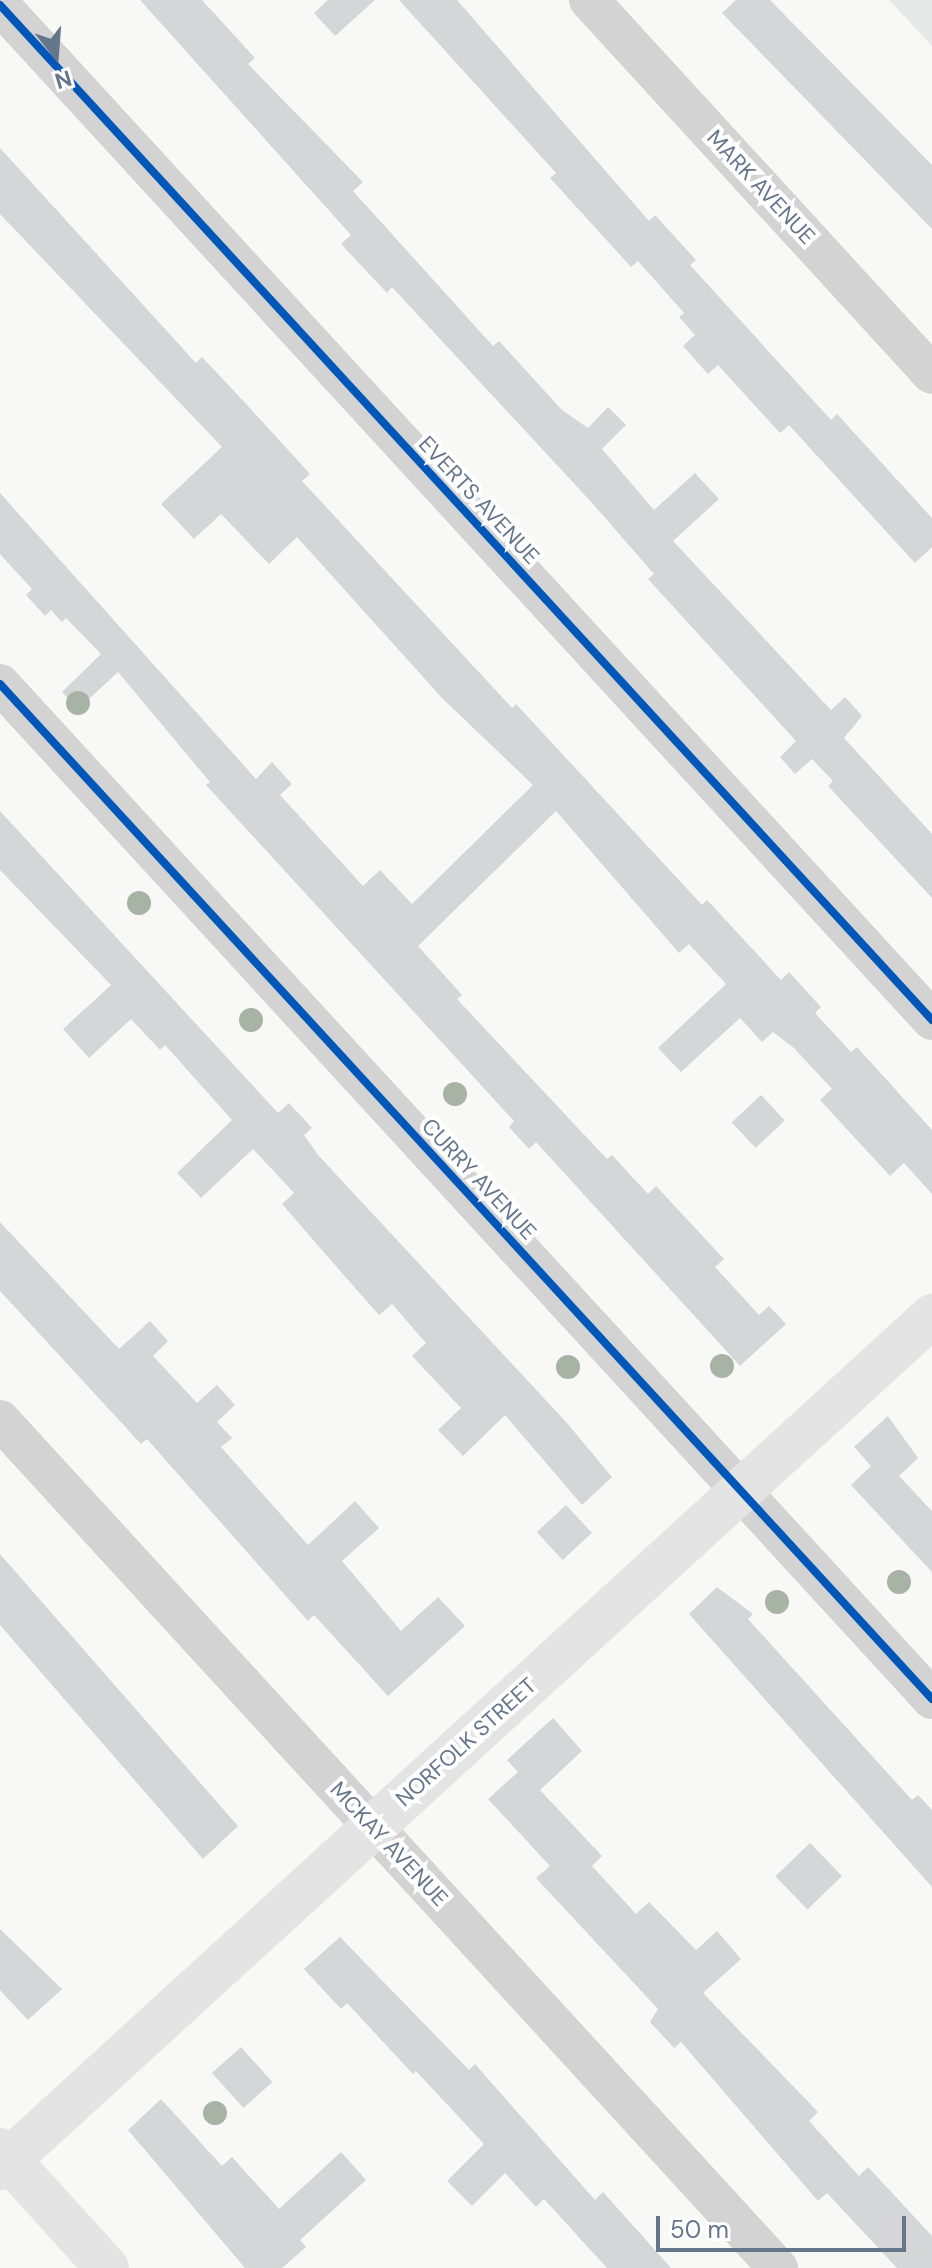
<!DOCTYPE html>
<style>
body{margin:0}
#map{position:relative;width:932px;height:2268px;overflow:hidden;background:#f8f8f7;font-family:"DM Sans",sans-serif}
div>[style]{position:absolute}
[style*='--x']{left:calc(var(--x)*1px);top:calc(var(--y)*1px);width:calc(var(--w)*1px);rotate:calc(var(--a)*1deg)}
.built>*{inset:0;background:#e7e8e8}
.building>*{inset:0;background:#d5d6d7;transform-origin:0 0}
.street>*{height:40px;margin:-20px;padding:0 20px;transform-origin:20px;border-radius:20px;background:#d3d3d4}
.secondary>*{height:44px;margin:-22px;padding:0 22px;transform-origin:22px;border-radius:22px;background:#e4e4e5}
.cycleway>*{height:8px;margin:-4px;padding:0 4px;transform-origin:4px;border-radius:4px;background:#0057b8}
.trees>*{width:24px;height:24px;margin:-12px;border-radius:50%;background:#a7b3a4}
span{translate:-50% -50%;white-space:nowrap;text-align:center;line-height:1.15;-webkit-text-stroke:8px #fff;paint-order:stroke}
.street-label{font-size:22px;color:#65768b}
.north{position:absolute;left:16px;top:16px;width:80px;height:80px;-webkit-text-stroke:6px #fff;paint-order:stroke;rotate:163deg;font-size:22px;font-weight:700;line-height:32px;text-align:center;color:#65768b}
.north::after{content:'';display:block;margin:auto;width:28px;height:36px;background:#65768b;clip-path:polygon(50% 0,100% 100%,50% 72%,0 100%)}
.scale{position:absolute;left:656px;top:2216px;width:250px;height:36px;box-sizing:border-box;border:4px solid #65768b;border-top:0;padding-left:10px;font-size:24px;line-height:28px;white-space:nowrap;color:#65768b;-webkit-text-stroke:6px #fff;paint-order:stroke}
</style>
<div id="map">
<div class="built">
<div style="clip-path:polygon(889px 0,932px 0,932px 46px)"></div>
</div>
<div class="building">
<div style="clip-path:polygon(140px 0,202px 0,255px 58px,248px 64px,363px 182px,353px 191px,493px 346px,499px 341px,562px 410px,588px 428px,608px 407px,626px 425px,602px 449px,654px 510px,695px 473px,719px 499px,673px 541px,831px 710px,845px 697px,862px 716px,844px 738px,932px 834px,932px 898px,828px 786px,833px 781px,812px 759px,795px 774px,780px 757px,796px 741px,648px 579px,654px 574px,593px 504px,392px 287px,387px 293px,341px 244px,351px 235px)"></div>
<div style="clip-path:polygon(328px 0,375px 0,335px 36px,314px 13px)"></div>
<div style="clip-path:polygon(399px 0,457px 0,649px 221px,655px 215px,696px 260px,690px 265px,831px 420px,837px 414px,932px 518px,932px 547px,915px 563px,789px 425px,780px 433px,718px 365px,708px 374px,683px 346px,695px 335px,679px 317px,684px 313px,638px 261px,631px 267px,550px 178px,556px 173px)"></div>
<div style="clip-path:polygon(736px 0,770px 0,932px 165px,932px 229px,722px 13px)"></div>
<div style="clip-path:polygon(0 148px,196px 363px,202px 357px,249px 407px,310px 474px,302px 481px,512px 708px,516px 704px,702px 905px,707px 900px,781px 980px,789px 972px,821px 1007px,815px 1013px,851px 1052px,857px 1047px,932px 1130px,932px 1194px,904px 1163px,890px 1176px,820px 1100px,832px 1089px,794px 1048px,773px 1032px,762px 1042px,740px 1018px,681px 1072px,658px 1048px,726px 984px,689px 944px,679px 953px,556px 811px,418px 946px,462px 995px,457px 999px,607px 1159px,612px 1155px,648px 1194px,656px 1186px,724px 1259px,715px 1267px,759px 1315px,769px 1306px,786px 1324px,740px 1366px,536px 1142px,529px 1149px,509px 1127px,514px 1121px,206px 785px,210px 782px,118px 672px,78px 709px,62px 692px,101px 654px,66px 618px,62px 622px,51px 610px,45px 616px,26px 595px,32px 589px,0 554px,0 493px,256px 779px,272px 762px,292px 784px,280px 795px,363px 886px,380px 870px,412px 904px,533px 785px,442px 698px,297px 537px,269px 564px,221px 514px,194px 539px,161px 504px,222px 447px,0 214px)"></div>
<div style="clip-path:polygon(0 811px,278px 1113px,289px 1103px,312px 1128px,304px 1135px,318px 1155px,567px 1423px,612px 1477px,582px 1505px,505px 1415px,463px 1456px,438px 1430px,461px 1408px,412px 1356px,426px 1343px,392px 1304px,379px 1315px,341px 1272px,282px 1204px,294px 1193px,253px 1149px,201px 1198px,177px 1173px,232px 1120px,165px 1045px,160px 1050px,131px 1019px,89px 1058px,63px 1029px,111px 985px,0 870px)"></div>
<div style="left:761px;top:1095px;width:35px;height:40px;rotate:47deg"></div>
<div style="clip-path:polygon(0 1222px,119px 1349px,150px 1321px,168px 1341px,153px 1356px,197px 1403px,217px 1385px,235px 1405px,217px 1422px,232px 1438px,221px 1447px,308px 1545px,355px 1501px,379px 1528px,342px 1561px,401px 1631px,438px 1597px,465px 1626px,388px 1696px,314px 1615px,308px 1621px,147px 1439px,141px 1444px,0 1291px)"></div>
<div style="clip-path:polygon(888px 1416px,918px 1458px,899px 1476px,932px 1511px,932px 1572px,851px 1485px,871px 1466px,854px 1447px)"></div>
<div style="left:566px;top:1505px;width:38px;height:40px;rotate:47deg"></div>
<div style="clip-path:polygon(0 1554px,238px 1826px,203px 1859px,0 1625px)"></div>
<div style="clip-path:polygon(717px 1587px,753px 1614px,748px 1619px,912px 1800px,918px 1795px,932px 1810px,932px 1887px,689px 1614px)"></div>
<div style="clip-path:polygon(553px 1718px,582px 1751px,540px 1790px,602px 1856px,592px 1866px,636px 1914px,649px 1902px,696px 1950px,717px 1931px,741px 1959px,703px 1993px,818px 2112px,809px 2121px,859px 2176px,868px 2167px,932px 2236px,932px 2268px,897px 2268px,827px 2193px,818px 2201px,681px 2042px,674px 2048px,650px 2022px,658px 2009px,536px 1878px,550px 1866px,488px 1799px,518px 1772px,507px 1760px)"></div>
<div style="left:810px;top:1843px;width:46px;height:48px;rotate:46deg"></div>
<div style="clip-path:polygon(0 1929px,62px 1989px,28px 2020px,0 1990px)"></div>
<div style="clip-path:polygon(340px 1937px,469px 2070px,475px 2064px,595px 2200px,603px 2192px,671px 2268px,607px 2268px,544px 2199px,536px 2207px,505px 2173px,472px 2206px,447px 2181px,484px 2144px,416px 2071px,413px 2074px,347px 2003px,341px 2009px,304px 1969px)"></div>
<div style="left:241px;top:2047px;width:47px;height:39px;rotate:48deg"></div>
<div style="clip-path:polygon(161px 2099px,222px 2166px,232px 2157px,279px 2209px,341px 2152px,366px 2180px,300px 2240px,306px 2247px,282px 2268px,245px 2268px,128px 2130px)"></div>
</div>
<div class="street">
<div style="--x:589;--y:0;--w:507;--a:47.48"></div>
<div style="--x:0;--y:5;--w:1378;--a:47.44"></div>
<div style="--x:0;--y:684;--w:1378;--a:47.44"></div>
<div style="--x:0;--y:1420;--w:1151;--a:47.47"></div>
</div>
<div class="secondary">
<div style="--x:0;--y:2150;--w:159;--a:47.8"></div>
<div style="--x:0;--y:2168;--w:1263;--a:-42.43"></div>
</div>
<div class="cycleway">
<div style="--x:0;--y:5;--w:1378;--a:47.44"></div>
<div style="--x:0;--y:684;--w:1378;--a:47.44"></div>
</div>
<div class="trees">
<div style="left:78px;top:703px"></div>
<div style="left:139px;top:903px"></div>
<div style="left:251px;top:1020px"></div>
<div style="left:455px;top:1094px"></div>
<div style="left:722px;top:1366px"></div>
<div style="left:568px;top:1367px"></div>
<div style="left:899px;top:1582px"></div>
<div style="left:777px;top:1602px"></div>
<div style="left:215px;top:2113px"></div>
</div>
<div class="street-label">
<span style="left:761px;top:187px;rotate:47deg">MARK AVENUE</span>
<span style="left:479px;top:500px;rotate:47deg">EVERTS AVENUE</span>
<span style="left:479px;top:1179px;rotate:47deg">CURRY AVENUE</span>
<span style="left:466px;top:1742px;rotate:-42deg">NORFOLK STREET</span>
<span style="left:389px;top:1844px;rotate:47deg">MCKAY AVENUE</span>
</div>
<div class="north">N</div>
<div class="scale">50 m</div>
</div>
